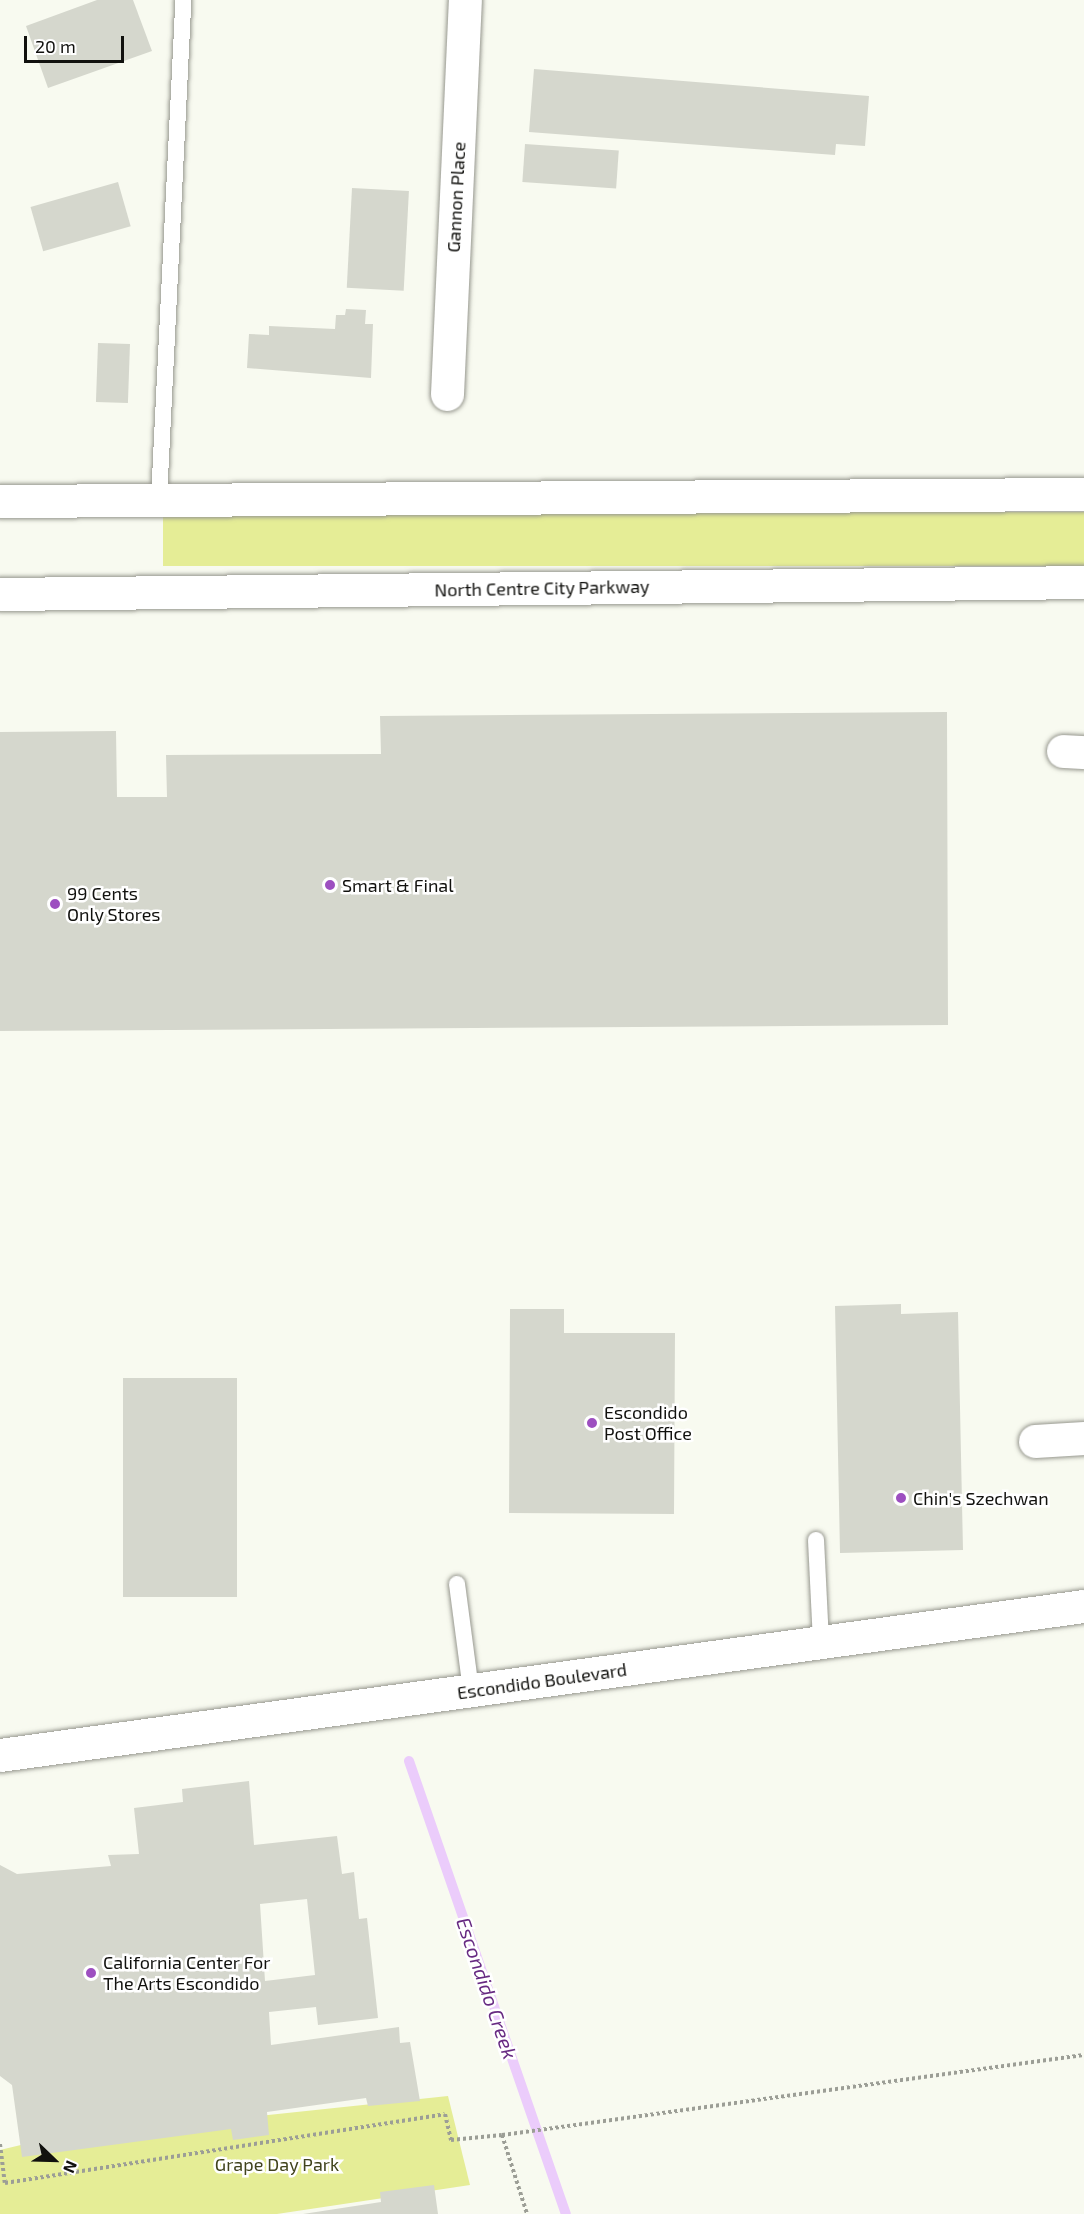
<!DOCTYPE html>
<style>
body{margin:0}
#map{position:relative;width:1084px;height:2214px;overflow:hidden;background:#f8faf0;font-family:"Exo 2",sans-serif}
div>[style]{position:absolute}
[style*='--x']{left:calc(var(--x)*1px);top:calc(var(--y)*1px);width:calc(var(--w)*1px);rotate:calc(var(--a)*1deg)}
.green>*{inset:0;background:#e5ed96;transform-origin:0 0}
.stream>*{height:10px;margin:-5px;padding:0 5px;transform-origin:5px;border-radius:5px;background:#ebccfb}
.building>*{inset:0;background:#d5d7cd;transform-origin:0 0}
.path>*{height:4px;margin-top:-2px;transform-origin:0;background:repeating-linear-gradient(90deg,#9c9e96 0 3px,transparent 0 6px)}
.roads{filter:drop-shadow(0 0 2px #97988f) drop-shadow(0 0 2px #97988f)}
.lane>*{height:16px;margin:-8px;padding:0 8px;transform-origin:8px;border-radius:8px;background:#fff}
.street>*{height:33px;margin:-16.5px;padding:0 16.5px;transform-origin:16.5px;border-radius:16.5px;background:#fff}
.secondary>*{height:33px;margin:-16.5px;padding:0 16.5px;transform-origin:16.5px;border-radius:16.5px;background:#fff}
.highway>*{height:33px;margin:-16.5px;padding:0 16.5px;transform-origin:16.5px;border-radius:16.5px;background:#fff}
.dots>*{width:16px;height:16px;translate:-50% -50%;box-sizing:border-box;border:3px solid #fff;border-radius:50%}
span{translate:-50% -50%;white-space:nowrap;text-align:center;line-height:1.15;-webkit-text-stroke:5px #fff;paint-order:stroke}
.street-label{font-size:18px;color:#11110e}
.poi-label{font-size:18px;color:#11110e}
.left{translate:0 -50%;text-align:left}
.park-label{font-size:18px;color:#40431c}
.water-label{font-size:20px;color:#672a82;font-style:italic}
.north{position:absolute;left:24px;top:2130px;width:60px;height:60px;-webkit-text-stroke:4px #fff;paint-order:stroke;rotate:113deg;font-size:16px;font-weight:700;line-height:24px;text-align:center;color:#11110e}
.north::after{content:'';display:block;margin:auto;width:21px;height:27px;background:#11110e;clip-path:polygon(50% 0,100% 100%,50% 72%,0 100%)}
.scale{position:absolute;left:24px;top:36px;width:100px;height:27px;box-sizing:border-box;border:3px solid #11110e;border-top:0;padding-left:8px;font-size:18px;line-height:21px;white-space:nowrap;color:#11110e;-webkit-text-stroke:4px #fff;paint-order:stroke}
</style>
<div id="map">
<div class="green">
<div style="left:1084px;top:512px;width:54px;height:921px;rotate:90deg"></div>
<div style="clip-path:polygon(448px 2096px,470px 2185px,277px 2214px,0 2214px,0 2150px,50px 2138px)"></div>
</div>
<div class="stream">
<div style="--x:409;--y:1761;--w:479;--a:70.9"></div>
</div>
<div class="building">
<div style="clip-path:polygon(97px 0,133px 0,152px 51px,48px 88px,26px 26px)"></div>
<div style="clip-path:polygon(534px 69px,869px 96px,865px 146px,836px 144px,835px 155px,529px 132px)"></div>
<div style="left:525px;top:144px;width:94px;height:38px;rotate:4deg"></div>
<div style="left:118px;top:182px;width:46px;height:91px;rotate:74deg"></div>
<div style="left:352px;top:188px;width:57px;height:100px;rotate:3deg"></div>
<div style="clip-path:polygon(346px 309px,366px 310px,365px 324px,373px 324px,371px 378px,247px 368px,249px 334px,269px 335px,269px 326px,335px 329px,336px 315px,345px 315px)"></div>
<div style="left:98px;top:343px;width:32px;height:59px;rotate:2deg"></div>
<div style="clip-path:polygon(947px 712px,948px 1025px,0 1031px,0 732px,116px 731px,117px 797px,167px 797px,166px 755px,381px 754px,380px 716px)"></div>
<div style="clip-path:polygon(901px 1304px,901px 1314px,958px 1312px,963px 1550px,840px 1553px,835px 1306px)"></div>
<div style="clip-path:polygon(510px 1309px,564px 1309px,564px 1333px,675px 1333px,674px 1514px,509px 1513px)"></div>
<div style="left:237px;top:1378px;width:219px;height:114px;rotate:90deg"></div>
<div style="clip-path:polygon(evenodd,249px 1781px,254px 1845px,337px 1836px,342px 1874px,354px 1872px,359px 1919px,367px 1918px,378px 2018px,318px 2025px,316px 2007px,269px 2012px,271px 2045px,399px 2027px,400px 2043px,410px 2042px,420px 2101px,368px 2106px,366px 2098px,267px 2112px,269px 2135px,233px 2140px,231px 2129px,22px 2157px,12px 2085px,0 2076px,0 1865px,17px 1874px,111px 1866px,108px 1855px,139px 1854px,134px 1808px,183px 1802px,182px 1789px,249px 1781px,307px 1899px,315px 1975px,265px 1981px,260px 1904px,307px 1899px)"></div>
<div style="clip-path:polygon(434px 2185px,438px 2214px,303px 2214px,381px 2202px,380px 2192px)"></div>
</div>
<div class="path">
<div style="--x:502;--y:2135;--w:587;--a:-7.83"></div>
<div style="--x:0;--y:2144;--w:39;--a:83"></div>
<div style="--x:5;--y:2183;--w:445;--a:-8.9"></div>
<div style="--x:445;--y:2114;--w:27;--a:77"></div>
<div style="--x:451;--y:2140;--w:51;--a:-5.6"></div>
<div style="--x:502;--y:2135;--w:83;--a:72.4"></div>
</div>
<div class="roads">
<div class="lane">
<div style="--x:159;--y:499;--w:500;--a:-87.2"></div>
<div style="--x:816;--y:1540;--w:102;--a:87.2"></div>
<div style="--x:457;--y:1584;--w:108;--a:82.5"></div>
</div>
<div class="street">
<div style="--x:447;--y:394;--w:394;--a:-87.4"></div>
<div style="--x:1063;--y:751;--w:21;--a:3"></div>
<div style="--x:1035;--y:1441;--w:49;--a:-3.5"></div>
</div>
<div class="secondary">
<div style="--x:0;--y:1755;--w:1094;--a:-7.83"></div>
</div>
<div class="highway">
<div style="--x:0;--y:501;--w:1084;--a:-0.37"></div>
<div style="--x:0;--y:594;--w:1084;--a:-0.63"></div>
</div>
</div>
<div class="dots">
<div style="left:330px;top:885px;background:#9d4fc0"></div>
<div style="left:55px;top:904px;background:#9d4fc0"></div>
<div style="left:592px;top:1423px;background:#9d4fc0"></div>
<div style="left:901px;top:1498px;background:#9d4fc0"></div>
<div style="left:91px;top:1973px;background:#9d4fc0"></div>
</div>
<div class="street-label">
<span style="left:456px;top:197px;rotate:-87deg">Gannon Place</span>
<span style="left:542px;top:588px;rotate:-1deg">North Centre City Parkway</span>
<span style="left:542px;top:1681px;rotate:-8deg">Escondido Boulevard</span>
</div>
<div class="poi-label">
<span class="left" style="left:342px;top:885px">Smart &amp; Final</span>
<span class="left" style="left:67px;top:904px">99 Cents<br>Only Stores</span>
<span class="left" style="left:604px;top:1423px">Escondido<br>Post Office</span>
<span class="left" style="left:913px;top:1498px">Chin's Szechwan</span>
<span class="left" style="left:103px;top:1973px">California Center For<br>The Arts Escondido</span>
</div>
<div class="park-label">
<span style="left:277px;top:2164px">Grape Day Park</span>
</div>
<div class="water-label">
<span style="left:487px;top:1988px;rotate:71deg">Escondido Creek</span>
</div>
<div class="north">N</div>
<div class="scale">20 m</div>
</div>
